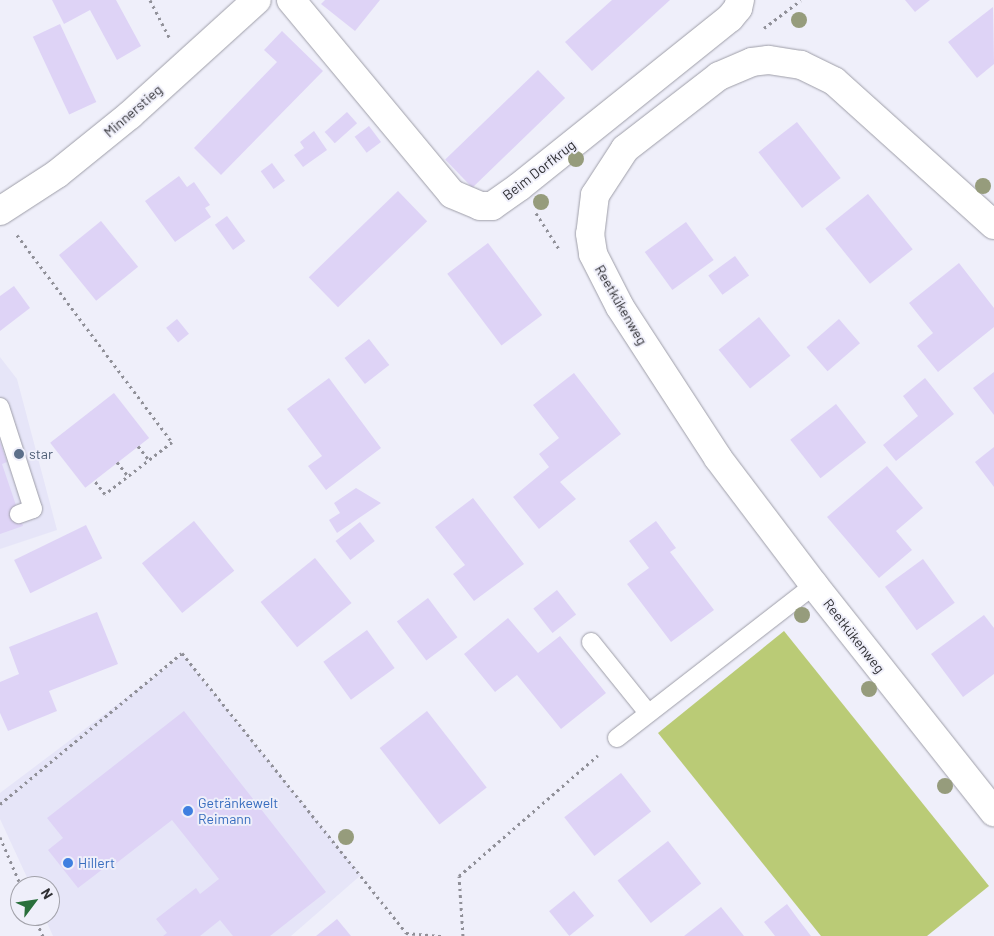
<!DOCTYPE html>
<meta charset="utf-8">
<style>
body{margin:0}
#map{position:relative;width:994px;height:936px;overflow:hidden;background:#efeffa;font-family:Barlow,sans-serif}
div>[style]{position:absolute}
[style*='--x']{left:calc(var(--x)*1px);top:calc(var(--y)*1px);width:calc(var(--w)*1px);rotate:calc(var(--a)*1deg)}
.built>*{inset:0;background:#e6e5f8}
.green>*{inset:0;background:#bacb76}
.building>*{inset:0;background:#ded3f6;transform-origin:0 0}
.path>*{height:3px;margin-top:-1.5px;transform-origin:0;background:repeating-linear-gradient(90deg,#909098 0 2.5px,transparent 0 6.5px)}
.roads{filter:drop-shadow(0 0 1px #9e9ea8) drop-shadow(0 0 1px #9e9ea8)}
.lane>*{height:18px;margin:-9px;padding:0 9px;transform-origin:9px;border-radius:9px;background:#fff}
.street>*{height:28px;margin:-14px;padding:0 14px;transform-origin:14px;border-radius:14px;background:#fff}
.trees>*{width:16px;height:16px;margin:-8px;border-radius:50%;background:#969c7c}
.dots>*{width:14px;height:14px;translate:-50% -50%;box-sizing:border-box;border:2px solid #efeffa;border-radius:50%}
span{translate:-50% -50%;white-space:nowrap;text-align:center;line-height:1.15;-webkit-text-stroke:4px #efeffa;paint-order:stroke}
.street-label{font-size:14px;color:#2f2f33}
.service-label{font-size:14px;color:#4e5e75}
.left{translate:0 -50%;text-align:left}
.shop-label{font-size:14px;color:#366cbe}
.north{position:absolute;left:10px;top:876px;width:50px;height:50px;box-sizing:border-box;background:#efeffa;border:1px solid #a2a2aa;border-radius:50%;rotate:59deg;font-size:14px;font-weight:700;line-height:20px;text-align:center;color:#2f2f33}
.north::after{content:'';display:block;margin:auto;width:18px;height:22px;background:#296f3b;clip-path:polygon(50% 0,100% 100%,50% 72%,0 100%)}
</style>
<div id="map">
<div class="built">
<div style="clip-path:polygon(0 357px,17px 379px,57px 530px,0 549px)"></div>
<div style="clip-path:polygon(183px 655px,361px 875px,291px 936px,53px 936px,44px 916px,50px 916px,50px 886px,31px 886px,0 819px,0 793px)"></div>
</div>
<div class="green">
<div style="clip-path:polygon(784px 631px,989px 886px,927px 936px,821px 936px,658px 733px)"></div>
</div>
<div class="building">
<div style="clip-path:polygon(52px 0,116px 0,141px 46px,117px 60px,90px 10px,64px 24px)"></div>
<div style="clip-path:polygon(325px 0,380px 0,355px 31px,321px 4px)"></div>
<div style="clip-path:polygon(612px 0,670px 0,592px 71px,565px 42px)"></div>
<div style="clip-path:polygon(905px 0,930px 0,915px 12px)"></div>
<div style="clip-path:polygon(993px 7px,994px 64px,977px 78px,948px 42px)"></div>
<div style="left:60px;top:24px;width:86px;height:30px;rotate:65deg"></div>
<div style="clip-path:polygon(282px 31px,323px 71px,221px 175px,194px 148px,277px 62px,264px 50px)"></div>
<div style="left:538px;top:70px;width:39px;height:129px;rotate:46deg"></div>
<div style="left:347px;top:112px;width:15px;height:30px;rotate:48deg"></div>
<div style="left:797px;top:122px;width:71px;height:49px;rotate:52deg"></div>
<div style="left:369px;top:126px;width:20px;height:18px;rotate:53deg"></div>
<div style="clip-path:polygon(314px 131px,327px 150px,303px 167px,294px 155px,304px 148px,300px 142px)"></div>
<div style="left:272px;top:163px;width:22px;height:14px;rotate:54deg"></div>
<div style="clip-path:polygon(179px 176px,187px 187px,194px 182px,210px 205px,205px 208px,211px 217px,175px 242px,145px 201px)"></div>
<div style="left:398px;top:191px;width:42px;height:124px;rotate:46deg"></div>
<div style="left:868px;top:194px;width:71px;height:55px;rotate:51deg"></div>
<div style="left:227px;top:216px;width:31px;height:15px;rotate:54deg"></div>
<div style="left:101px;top:221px;width:59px;height:54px;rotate:51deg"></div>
<div style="left:686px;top:222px;width:47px;height:51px;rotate:54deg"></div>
<div style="left:488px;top:243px;width:90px;height:51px;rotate:53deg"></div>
<div style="left:735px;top:256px;width:24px;height:33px;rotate:54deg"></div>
<div style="clip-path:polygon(959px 263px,994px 308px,994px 327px,938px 372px,917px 346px,933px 333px,909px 303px)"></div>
<div style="clip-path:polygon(14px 286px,30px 308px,0 331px,0 296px)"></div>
<div style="left:759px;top:317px;width:50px;height:52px;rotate:51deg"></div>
<div style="left:177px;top:319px;width:19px;height:14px;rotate:51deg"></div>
<div style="left:839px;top:319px;width:32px;height:43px;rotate:49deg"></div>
<div style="left:369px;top:339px;width:33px;height:31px;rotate:52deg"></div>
<div style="clip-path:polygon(994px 372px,994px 415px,973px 388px)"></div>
<div style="clip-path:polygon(574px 373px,621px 434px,560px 482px,576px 499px,539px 529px,513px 497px,549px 467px,539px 454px,559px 438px,533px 405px)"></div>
<div style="clip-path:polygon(329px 378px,381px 448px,326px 490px,308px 466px,322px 456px,287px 409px)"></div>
<div style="clip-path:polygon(925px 378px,954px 414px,896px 461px,883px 445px,918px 416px,903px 396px)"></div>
<div style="left:114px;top:393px;width:57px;height:81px;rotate:52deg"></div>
<div style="left:836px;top:404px;width:49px;height:58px;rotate:52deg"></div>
<div style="clip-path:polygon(0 442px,7px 462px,2px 464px,23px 526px,0 534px)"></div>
<div style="clip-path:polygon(994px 447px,994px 487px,975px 462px)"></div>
<div style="clip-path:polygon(887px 466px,923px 508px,896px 531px,912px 550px,879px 578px,827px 517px)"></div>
<div style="clip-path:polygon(356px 488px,381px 503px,337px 533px,329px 520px,340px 513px,334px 503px)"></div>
<div style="clip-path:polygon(473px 498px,524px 564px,474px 601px,453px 574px,465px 565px,435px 527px)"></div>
<div style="left:194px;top:521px;width:64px;height:67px;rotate:51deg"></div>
<div style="clip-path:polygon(656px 521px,676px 548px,670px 552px,714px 610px,671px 642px,627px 584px,649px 568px,629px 541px)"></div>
<div style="left:360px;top:522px;width:24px;height:31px;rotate:52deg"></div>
<div style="left:86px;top:525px;width:37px;height:80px;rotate:64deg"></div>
<div style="left:315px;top:558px;width:58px;height:70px;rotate:51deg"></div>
<div style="left:923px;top:559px;width:54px;height:47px;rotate:54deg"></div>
<div style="left:557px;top:590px;width:31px;height:30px;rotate:52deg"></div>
<div style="left:428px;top:598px;width:49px;height:39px;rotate:53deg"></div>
<div style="clip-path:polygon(97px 612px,118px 664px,49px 691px,57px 711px,8px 731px,0 713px,0 682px,19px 674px,9px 647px)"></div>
<div style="clip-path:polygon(984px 615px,994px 628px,994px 674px,963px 697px,931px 654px)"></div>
<div style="clip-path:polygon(508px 618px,538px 653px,560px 636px,606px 693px,561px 729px,517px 675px,495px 692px,464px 654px)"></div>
<div style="left:367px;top:630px;width:47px;height:54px;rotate:54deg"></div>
<div style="clip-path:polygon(184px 711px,326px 892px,270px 936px,233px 936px,220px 920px,200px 936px,163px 936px,167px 933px,156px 919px,196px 888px,200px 894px,219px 879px,172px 820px,114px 865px,112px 862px,78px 888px,48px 850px,63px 838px,47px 818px)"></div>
<div style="left:427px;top:711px;width:97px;height:60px;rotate:52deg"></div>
<div style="left:621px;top:773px;width:49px;height:72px;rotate:52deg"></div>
<div style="left:668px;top:841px;width:54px;height:64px;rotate:52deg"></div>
<div style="left:574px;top:891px;width:32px;height:32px;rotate:51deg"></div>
<div style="clip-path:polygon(787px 904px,798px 919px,811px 936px,775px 936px,764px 922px)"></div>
<div style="clip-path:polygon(721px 907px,744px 936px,684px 936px)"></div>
<div style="clip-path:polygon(337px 919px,351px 936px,316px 936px)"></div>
</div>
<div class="path">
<div style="--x:150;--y:0;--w:42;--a:62.8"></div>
<div style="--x:764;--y:28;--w:46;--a:-37.1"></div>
<div style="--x:536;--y:213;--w:43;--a:57.4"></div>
<div style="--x:17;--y:235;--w:259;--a:53.2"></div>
<div style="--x:172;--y:442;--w:85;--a:142.2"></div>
<div style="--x:105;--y:494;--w:18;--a:-128"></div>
<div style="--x:138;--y:446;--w:18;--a:52"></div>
<div style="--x:117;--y:462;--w:18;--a:52"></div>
<div style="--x:0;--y:804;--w:236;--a:-39.7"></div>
<div style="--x:182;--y:653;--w:359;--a:51.3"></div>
<div style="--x:406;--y:933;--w:37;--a:5"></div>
<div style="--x:0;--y:837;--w:53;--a:66.8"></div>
<div style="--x:34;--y:916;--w:22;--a:66"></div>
<div style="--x:463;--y:936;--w:60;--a:-93.8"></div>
<div style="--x:459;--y:876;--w:184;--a:-41"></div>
</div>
<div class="roads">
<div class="lane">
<div style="--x:0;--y:407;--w:107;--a:72.1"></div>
<div style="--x:33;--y:509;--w:15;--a:160"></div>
<div style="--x:591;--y:642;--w:91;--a:51.2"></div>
<div style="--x:617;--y:738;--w:249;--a:-37.8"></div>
</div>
<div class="street">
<div style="--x:291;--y:0;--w:252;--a:50.3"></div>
<div style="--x:452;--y:194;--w:30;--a:23"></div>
<div style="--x:480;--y:206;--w:12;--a:0"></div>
<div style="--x:492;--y:206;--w:33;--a:-35"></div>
<div style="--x:519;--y:187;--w:270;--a:-38.7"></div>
<div style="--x:730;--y:18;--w:13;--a:-51"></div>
<div style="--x:738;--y:8;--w:8;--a:-76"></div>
<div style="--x:0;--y:211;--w:68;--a:-33"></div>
<div style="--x:57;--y:174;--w:94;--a:-38.9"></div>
<div style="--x:130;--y:115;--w:171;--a:-42.2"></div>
<div style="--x:994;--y:225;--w:215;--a:-138"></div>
<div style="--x:834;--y:81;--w:37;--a:-154"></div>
<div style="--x:801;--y:65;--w:33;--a:-171"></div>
<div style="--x:768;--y:60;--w:16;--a:173"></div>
<div style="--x:752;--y:62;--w:36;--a:157"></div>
<div style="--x:719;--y:76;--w:119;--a:142.2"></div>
<div style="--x:625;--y:149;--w:55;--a:123.1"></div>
<div style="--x:595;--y:195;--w:39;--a:97"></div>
<div style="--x:590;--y:234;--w:20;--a:81"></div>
<div style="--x:593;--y:254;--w:59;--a:63"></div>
<div style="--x:620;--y:307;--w:180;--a:57"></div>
<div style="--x:718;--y:458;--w:159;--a:52.9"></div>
<div style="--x:814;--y:585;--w:290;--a:51.6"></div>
</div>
</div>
<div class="trees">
<div style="left:799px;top:20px"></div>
<div style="left:576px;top:159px"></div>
<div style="left:983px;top:186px"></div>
<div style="left:541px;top:202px"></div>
<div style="left:802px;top:615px"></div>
<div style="left:869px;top:689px"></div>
<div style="left:945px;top:786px"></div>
<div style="left:346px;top:837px"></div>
</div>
<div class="dots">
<div style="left:19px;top:454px;background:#5c6f8a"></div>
<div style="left:188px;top:811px;background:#3f7fe0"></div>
<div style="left:68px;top:863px;background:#3f7fe0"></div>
</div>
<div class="street-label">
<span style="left:133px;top:111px;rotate:-41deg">Minnerstieg</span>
<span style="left:539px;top:170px;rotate:-38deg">Beim Dorfkrug</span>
<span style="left:621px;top:305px;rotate:60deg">Reetkükenweg</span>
<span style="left:854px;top:636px;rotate:52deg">Reetkükenweg</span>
</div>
<div class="service-label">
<span class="left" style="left:29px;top:454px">star</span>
</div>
<div class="shop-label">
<span class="left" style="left:198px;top:811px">Getränkewelt<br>Reimann</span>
<span class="left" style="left:78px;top:863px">Hillert</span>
</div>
<div class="north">N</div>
</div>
